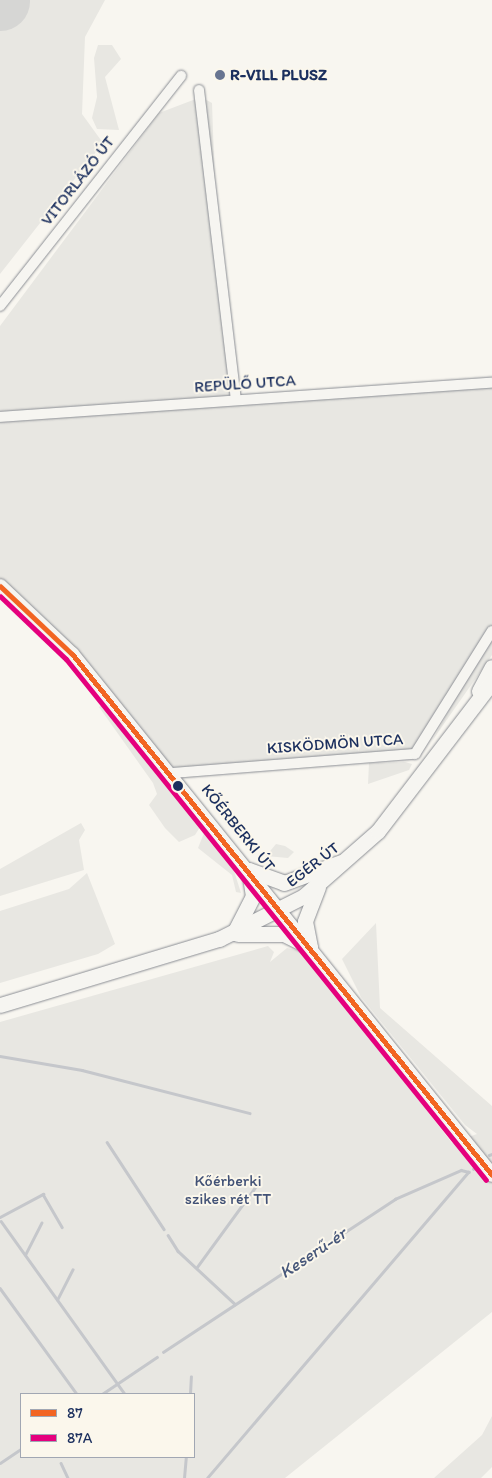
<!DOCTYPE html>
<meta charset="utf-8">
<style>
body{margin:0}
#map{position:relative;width:492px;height:1478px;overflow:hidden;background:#f8f6f0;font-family:Itim,sans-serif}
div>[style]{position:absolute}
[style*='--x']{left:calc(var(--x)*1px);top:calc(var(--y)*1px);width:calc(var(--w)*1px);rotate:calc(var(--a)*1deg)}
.green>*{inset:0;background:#e8e7e2}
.stream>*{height:2.5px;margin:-1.25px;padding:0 1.25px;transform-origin:1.25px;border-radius:1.25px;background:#c5c7cb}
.runway>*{height:59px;margin:-29.5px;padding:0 29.5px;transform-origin:29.5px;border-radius:29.5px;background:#d6d6d4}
.roads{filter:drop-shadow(0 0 1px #8b8e94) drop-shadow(0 0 1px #8b8e94)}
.street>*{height:10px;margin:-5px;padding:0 5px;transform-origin:5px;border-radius:5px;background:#f6f5f1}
.secondary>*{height:14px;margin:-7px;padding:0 7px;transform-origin:7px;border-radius:7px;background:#f6f5f1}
.primary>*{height:15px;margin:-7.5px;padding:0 7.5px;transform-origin:7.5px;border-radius:7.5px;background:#f6f5f1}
.bus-1>*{height:5px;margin:-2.5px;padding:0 2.5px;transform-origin:2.5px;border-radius:2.5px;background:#f26522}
.bus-2>*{height:5px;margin:-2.5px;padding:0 2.5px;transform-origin:2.5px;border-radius:2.5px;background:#e5007d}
.dots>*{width:14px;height:14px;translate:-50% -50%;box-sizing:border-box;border:2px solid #fbf7ec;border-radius:50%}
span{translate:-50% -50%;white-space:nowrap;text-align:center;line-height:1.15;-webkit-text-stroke:4px #fbf7ec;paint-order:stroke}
.poi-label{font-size:16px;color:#1b2f5e;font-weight:700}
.left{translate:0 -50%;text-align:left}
.street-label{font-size:16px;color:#1b2f5e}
.park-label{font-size:16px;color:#415176}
.water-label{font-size:18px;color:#47577a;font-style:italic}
.legend{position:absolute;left:20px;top:1393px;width:175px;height:65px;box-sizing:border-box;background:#fbf7ec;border:1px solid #a1a7b3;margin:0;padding:6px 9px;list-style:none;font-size:15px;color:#1b2f5e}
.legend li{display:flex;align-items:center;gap:10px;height:25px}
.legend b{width:25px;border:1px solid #a1a7b3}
</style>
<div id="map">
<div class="green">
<div style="clip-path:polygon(0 0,105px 0,85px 37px,82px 114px,103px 143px,0 274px)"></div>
<div style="clip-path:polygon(98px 45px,112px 45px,121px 59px,105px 77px,119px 130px,97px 129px,92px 118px,97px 97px,94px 58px)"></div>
<div style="clip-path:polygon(201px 97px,212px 103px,217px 242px,236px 399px,492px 383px,492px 631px,422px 748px,171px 773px,0 586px,0 326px,159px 113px)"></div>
<div style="clip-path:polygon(492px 639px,492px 655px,432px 741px,479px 656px)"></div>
<div style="clip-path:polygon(102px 705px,200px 827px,195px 835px,179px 842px,165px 828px,149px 805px,157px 794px,153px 783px,99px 707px)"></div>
<div style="clip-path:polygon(405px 762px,412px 764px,409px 770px,368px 784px,369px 763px)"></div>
<div style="clip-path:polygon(81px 823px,85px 830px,79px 840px,84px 870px,0 896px,0 869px)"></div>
<div style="clip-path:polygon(204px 833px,234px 871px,241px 893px,236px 892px,232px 875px,198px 848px)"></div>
<div style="clip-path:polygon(276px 844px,285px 846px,294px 852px,288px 858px,266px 856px)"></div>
<div style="clip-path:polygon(87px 873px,115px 944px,98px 954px,0 983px,0 911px,69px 889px)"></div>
<div style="clip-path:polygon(evenodd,376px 923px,380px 1008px,492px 1106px,492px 1312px,285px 1478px,0 1478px,0 1022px,268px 946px,274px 952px,270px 962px,287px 948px,303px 952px,452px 1143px,477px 1134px,465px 1125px,361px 997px,342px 959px,376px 923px,21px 1394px,194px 1394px,194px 1457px,21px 1457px,21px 1394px)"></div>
<div style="clip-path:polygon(492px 1416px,492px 1467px,481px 1478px,434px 1478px,482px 1435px)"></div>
</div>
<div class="stream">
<div style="--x:0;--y:1056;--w:83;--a:9.7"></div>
<div style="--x:82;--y:1070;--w:173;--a:14.4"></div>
<div style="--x:107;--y:1142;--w:104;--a:56.8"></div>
<div style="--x:489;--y:1155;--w:3;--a:-18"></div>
<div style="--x:473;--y:1169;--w:4;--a:-34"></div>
<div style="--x:0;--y:1217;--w:49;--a:-28.1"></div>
<div style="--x:43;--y:1194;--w:38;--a:60"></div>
<div style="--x:1;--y:1221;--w:213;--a:54.4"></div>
<div style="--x:168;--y:1235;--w:19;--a:58"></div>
<div style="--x:178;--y:1251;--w:78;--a:42.9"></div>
<div style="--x:25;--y:1255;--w:36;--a:-63"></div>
<div style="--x:197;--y:1267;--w:100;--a:-53.9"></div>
<div style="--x:0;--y:1288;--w:131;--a:54"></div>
<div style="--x:57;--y:1300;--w:34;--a:-63"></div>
<div style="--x:163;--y:1352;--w:278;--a:-33.4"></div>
<div style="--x:395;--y:1199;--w:72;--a:-23.7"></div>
<div style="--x:461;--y:1170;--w:8;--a:14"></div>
<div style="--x:469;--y:1172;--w:402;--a:130.5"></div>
<div style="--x:102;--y:1394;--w:66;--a:-33.9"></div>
<div style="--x:190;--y:1394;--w:17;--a:-87"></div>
<div style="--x:0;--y:1463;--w:25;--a:-34"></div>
<div style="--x:61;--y:1463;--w:17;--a:65"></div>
<div style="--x:184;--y:1478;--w:21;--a:-85"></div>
</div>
<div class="runway">
<div style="--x:0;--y:1;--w:1;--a:-90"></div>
</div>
<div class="roads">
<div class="street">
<div style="--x:199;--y:90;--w:311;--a:83.2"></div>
<div style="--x:0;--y:306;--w:293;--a:-51.8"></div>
<div style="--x:0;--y:417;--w:493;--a:-4"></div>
<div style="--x:171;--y:773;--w:245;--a:-4.5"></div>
<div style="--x:415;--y:754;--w:145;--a:-58"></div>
</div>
<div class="secondary">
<div style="--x:0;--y:586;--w:99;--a:43.4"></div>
<div style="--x:72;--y:654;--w:669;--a:51.13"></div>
</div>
<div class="primary">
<div style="--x:479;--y:691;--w:27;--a:-62"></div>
<div style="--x:249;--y:870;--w:37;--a:20"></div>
<div style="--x:284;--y:883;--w:61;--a:-20.2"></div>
<div style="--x:234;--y:933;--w:42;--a:-62.8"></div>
<div style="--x:253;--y:896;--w:26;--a:-99"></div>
<div style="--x:238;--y:934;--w:46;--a:0"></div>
<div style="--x:284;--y:934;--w:29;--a:27"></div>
<div style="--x:310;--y:947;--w:26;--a:-101"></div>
<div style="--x:305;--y:921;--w:36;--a:-69"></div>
<div style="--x:0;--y:1005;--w:229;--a:-16.8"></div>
<div style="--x:219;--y:939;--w:95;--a:-26.8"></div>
<div style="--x:304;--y:896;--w:98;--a:-41.3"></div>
<div style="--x:378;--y:831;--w:188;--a:-52.6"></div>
</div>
</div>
<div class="bus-1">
<div style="--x:0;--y:586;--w:99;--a:43.4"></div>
<div style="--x:72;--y:654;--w:669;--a:51.13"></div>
</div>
<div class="bus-2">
<div style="--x:0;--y:596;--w:91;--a:43.7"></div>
<div style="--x:66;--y:659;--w:669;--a:51.13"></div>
</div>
<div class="dots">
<div style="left:220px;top:75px;background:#687591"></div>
<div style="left:178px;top:786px;background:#1b2f5e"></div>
</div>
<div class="poi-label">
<span class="left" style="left:230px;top:75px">R-VILL PLUSZ</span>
</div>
<div class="street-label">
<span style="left:78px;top:181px;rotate:-52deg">VITORLÁZÓ ÚT</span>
<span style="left:245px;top:384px;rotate:-4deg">REPÜLŐ UTCA</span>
<span style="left:335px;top:744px;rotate:-4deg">KISKÖDMÖN UTCA</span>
<span style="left:238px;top:828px;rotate:51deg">KŐÉRBERKI ÚT</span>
<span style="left:313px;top:865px;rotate:-38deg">EGÉR ÚT</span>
</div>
<div class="park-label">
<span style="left:228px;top:1190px">Kőérberki<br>szikes rét TT</span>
</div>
<div class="water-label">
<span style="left:313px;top:1253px;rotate:-34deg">Keserű-ér</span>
</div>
<ul class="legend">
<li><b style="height:6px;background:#f26522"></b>87</li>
<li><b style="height:6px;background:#e5007d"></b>87A</li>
</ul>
</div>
